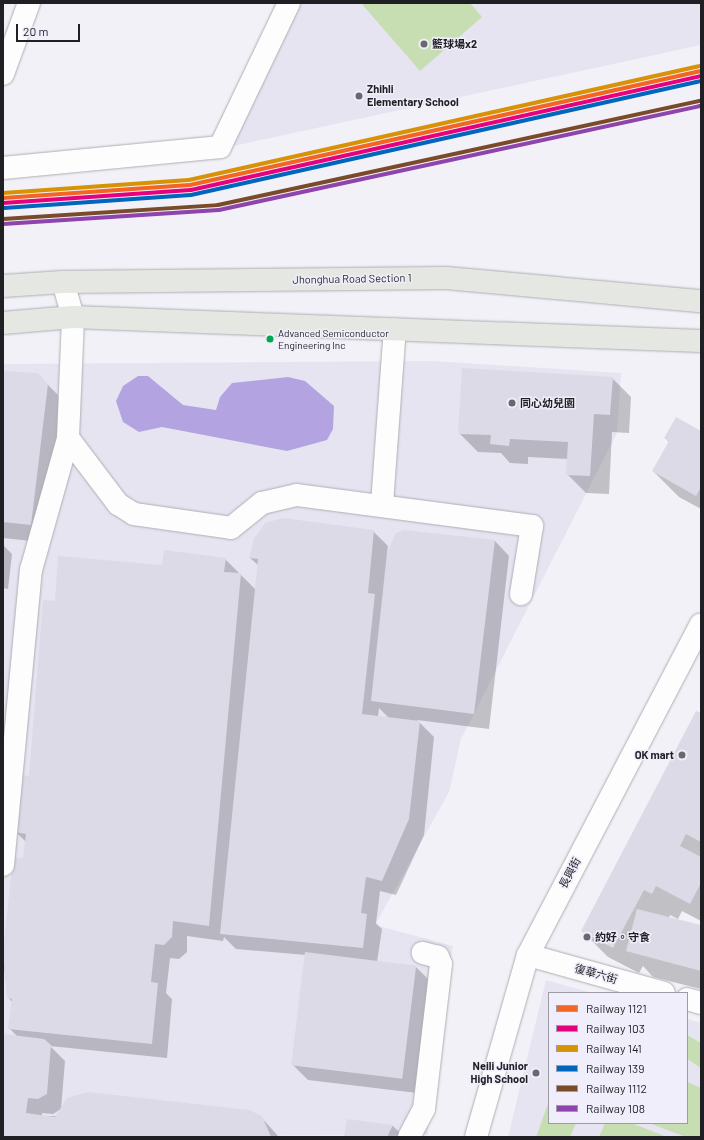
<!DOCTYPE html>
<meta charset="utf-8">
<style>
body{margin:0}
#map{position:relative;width:704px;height:1140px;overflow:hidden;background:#f2f1f7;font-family:Barlow,"Noto Sans TC",sans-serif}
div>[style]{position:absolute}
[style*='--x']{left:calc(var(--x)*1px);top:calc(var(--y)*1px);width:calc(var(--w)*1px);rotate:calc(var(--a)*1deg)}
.built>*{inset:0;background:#e6e4f1}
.green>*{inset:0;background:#c7ddb2}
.water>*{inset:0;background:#b3a4e1}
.shadow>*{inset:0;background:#0003}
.building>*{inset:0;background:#dddae7;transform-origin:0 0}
.roads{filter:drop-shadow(0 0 1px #aeaeb2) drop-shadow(0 0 1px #aeaeb2)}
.minor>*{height:22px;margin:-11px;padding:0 11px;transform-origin:11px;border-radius:11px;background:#fdfdfe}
.major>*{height:22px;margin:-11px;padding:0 11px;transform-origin:11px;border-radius:11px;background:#e5e8e2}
.rail-1>*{height:4px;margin:-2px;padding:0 2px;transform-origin:2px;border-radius:2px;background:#f26522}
.rail-2>*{height:4px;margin:-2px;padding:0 2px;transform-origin:2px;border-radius:2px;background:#e5007d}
.rail-3>*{height:4px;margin:-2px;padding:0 2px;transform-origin:2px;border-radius:2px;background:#d79205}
.rail-4>*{height:4px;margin:-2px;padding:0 2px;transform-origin:2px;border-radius:2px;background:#0065bd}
.rail-5>*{height:4px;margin:-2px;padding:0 2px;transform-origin:2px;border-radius:2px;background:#7a4b2a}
.rail-6>*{height:4px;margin:-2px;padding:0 2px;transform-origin:2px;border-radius:2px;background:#8e44ad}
.dots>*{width:11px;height:11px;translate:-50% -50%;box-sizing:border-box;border:2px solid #f0eefa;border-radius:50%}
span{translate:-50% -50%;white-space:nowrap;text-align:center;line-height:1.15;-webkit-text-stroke:3px #f0eefa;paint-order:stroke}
.bus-label{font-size:10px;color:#201f24}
.left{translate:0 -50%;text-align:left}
.poi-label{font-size:11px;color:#201f24;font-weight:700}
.right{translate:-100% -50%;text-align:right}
.street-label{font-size:11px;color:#201f24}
.frame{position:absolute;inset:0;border:4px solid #201f24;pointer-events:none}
.legend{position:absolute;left:548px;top:992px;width:140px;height:132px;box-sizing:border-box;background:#f0eefa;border:1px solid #9d9ba4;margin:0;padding:5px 7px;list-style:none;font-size:12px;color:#201f24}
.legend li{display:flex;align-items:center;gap:8px;height:20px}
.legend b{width:20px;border:1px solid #9d9ba4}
.scale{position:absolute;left:16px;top:24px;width:64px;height:18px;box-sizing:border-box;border:2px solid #201f24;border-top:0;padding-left:5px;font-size:12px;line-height:14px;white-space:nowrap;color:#201f24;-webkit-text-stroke:3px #f0eefa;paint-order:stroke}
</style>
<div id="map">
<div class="built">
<div style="clip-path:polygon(297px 3px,701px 3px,701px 45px,229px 147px)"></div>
<div style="clip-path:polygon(432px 361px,621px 373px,617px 433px,461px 739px,449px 792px,375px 925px,453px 946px,429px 1091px,428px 1135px,3px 1137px,3px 364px)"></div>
<div style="clip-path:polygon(546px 980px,592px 993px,549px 993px,549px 1123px,687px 1123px,687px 1019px,701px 1023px,701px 1137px,508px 1137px)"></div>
</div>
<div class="green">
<div style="clip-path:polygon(361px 3px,470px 3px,482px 17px,420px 71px)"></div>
<div style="clip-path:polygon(687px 1035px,701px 1043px,701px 1068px,687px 1059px)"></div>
<div style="clip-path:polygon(687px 1082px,701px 1088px,701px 1137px,686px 1137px,649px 1123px,687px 1123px)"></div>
<div style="clip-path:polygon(549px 1101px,549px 1123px,576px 1123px,570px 1137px,536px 1137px)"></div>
<div style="clip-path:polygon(605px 1123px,631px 1123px,667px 1137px,599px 1137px)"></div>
</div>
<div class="water">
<div style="clip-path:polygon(138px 376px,148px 376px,183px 405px,216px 410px,220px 397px,232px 383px,288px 377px,305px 381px,334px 406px,333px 429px,327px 440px,287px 451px,162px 427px,139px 432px,123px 422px,116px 401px,123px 386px)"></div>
</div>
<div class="shadow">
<div style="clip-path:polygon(3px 372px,37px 374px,67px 404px,50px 543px,3px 538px)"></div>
<div style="clip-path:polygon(612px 378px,631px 397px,629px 433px,612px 432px,609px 494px,586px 493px,567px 474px,568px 459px,528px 457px,528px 464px,510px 463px,501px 453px,478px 452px,459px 433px)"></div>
<div style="clip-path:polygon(701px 432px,701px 509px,679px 497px,653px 471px,669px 442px,665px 438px)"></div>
<div style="clip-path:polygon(evenodd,373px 531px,388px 546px,387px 553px,495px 541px,509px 556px,489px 729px,417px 720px,434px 737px,424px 835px,396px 895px,380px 891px,376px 923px,382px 929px,377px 962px,415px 966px,430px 981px,417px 1093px,308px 1080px,293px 1065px,306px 955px,236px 949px,224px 937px,223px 941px,187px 936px,187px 952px,179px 959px,170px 958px,166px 993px,172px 999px,167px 1058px,50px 1046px,65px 1061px,61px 1109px,53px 1114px,42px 1113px,42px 1116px,261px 1117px,279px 1137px,3px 1137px,3px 1043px,5px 1035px,18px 1037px,9px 1028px,12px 1002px,8px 997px,3px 958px,14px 859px,24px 859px,26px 842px,16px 832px,30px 777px,56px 602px,163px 566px,225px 559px,256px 590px,259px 566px,250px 558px,373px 531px,379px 708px,389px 718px,378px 717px,379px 708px)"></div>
<div style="clip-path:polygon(3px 545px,12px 554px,8px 589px,3px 588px)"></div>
<div style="clip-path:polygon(701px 715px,701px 921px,682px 911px,678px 919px,670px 915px,669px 918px,701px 926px,701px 989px,653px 977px,643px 966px,639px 973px,608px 957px,582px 931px)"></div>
<div style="clip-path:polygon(348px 1120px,393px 1126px,404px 1137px,345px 1137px)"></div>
</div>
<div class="building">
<div style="clip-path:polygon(462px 368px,613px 377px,610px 415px,594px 414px,590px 476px,566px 475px,568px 442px,510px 439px,509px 446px,490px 444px,491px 435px,458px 434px)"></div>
<div style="clip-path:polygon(3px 371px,38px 373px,48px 384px,31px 525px,3px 522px)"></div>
<div style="clip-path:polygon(676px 417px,701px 431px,701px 487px,696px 496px,652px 471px,669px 441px,664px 438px)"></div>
<div style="clip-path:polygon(283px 518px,374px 530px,368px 593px,375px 594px,362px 714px,420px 721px,409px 819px,382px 881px,366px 877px,361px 913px,367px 914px,363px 948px,220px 934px,258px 559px,249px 558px,254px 539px,265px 523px)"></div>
<div style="clip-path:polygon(404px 530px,495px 540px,474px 714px,371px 701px,387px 553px,396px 533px)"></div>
<div style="clip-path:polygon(164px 550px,226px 558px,224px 572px,241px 573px,209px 926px,173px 921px,172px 937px,164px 945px,155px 944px,151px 982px,158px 983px,152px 1044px,8px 1029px,12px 999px,7px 998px,3px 952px,13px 858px,23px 858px,26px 834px,15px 832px,22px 775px,29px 776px,43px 600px,55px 601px,58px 556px,162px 565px)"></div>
<div style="clip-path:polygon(696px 711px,701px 713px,701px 842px,686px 834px,680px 846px,701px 857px,701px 883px,690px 904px,656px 886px,652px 894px,644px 890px,613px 948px,581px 931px)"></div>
<div style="clip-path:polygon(637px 909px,701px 925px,701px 971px,626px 951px)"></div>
<div style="left:305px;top:952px;width:112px;height:114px;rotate:7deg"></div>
<div style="clip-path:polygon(4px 1034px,44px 1039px,51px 1045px,47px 1094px,38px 1099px,28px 1098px,26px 1113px,55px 1117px,67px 1098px,88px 1092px,249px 1110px,262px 1116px,271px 1137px,3px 1137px)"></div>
<div style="clip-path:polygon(347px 1119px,393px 1125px,387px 1137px,344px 1137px)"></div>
</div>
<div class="roads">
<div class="minor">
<div style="--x:3;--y:74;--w:76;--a:-69.9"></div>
<div style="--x:3;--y:168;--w:218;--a:-5.5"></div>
<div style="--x:220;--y:147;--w:160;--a:-64.4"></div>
<div style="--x:68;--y:438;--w:83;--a:52.9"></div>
<div style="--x:118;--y:504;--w:19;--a:32"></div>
<div style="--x:134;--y:514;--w:98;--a:8.2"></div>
<div style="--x:231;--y:528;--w:40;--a:-39"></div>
<div style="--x:262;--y:503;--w:36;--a:-13"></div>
<div style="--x:297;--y:495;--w:237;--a:7.5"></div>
<div style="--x:532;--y:526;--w:69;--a:99.2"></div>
<div style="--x:382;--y:504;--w:175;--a:-85.8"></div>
<div style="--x:3;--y:865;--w:296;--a:-84.6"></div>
<div style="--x:31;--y:570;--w:137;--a:-74.3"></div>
<div style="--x:68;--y:438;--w:121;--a:-87.6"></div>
<div style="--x:73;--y:317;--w:36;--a:-106"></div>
<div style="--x:528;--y:955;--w:141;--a:15.6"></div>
<div style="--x:687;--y:999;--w:15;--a:16"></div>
<div style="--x:409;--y:1137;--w:32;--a:-62"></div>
<div style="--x:424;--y:1109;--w:146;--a:-83.3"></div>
<div style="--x:441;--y:964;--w:8;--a:-113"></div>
<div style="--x:438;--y:957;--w:16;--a:-165"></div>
<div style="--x:476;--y:1137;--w:189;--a:-74.1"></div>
<div style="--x:528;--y:955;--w:373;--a:-62.4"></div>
</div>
<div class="major">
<div style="--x:3;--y:286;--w:60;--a:-3.8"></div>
<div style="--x:63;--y:282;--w:383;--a:-0.6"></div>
<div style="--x:446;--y:278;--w:256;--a:5.2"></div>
<div style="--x:3;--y:323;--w:70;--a:-4.9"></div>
<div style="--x:73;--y:317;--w:628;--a:2.19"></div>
</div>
</div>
<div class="rail-1">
<div style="--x:3;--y:198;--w:187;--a:-4"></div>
<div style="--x:190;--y:185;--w:524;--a:-12.58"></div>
</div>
<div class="rail-2">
<div style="--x:3;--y:203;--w:188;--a:-4"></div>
<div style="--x:191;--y:190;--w:523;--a:-12.6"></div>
</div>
<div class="rail-3">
<div style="--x:3;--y:193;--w:186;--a:-4"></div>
<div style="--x:189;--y:180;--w:524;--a:-12.58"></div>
</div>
<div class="rail-4">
<div style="--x:4;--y:208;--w:187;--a:-4"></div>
<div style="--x:191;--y:195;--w:523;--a:-12.6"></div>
</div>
<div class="rail-5">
<div style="--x:3;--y:219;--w:215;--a:-3.7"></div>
<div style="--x:218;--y:205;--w:494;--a:-12.2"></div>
</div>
<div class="rail-6">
<div style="--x:3;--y:224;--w:216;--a:-3.7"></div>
<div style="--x:219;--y:210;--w:493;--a:-12.2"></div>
</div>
<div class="dots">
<div style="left:424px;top:44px;background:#6a686e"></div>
<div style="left:359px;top:96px;background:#6a686e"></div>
<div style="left:270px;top:339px;background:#00a651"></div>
<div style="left:512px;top:403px;background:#6a686e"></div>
<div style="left:682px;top:755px;background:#6a686e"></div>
<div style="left:587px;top:937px;background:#6a686e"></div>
<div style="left:536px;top:1073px;background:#6a686e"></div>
</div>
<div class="bus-label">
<span class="left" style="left:278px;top:339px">Advanced Semiconductor<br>Engineering Inc</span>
</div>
<div class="poi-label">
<span class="left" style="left:432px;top:44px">籃球場x2</span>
<span class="left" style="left:367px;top:96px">Zhihli<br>Elementary School</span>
<span class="left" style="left:520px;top:403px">同心幼兒園</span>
<span class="right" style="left:674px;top:755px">OK mart</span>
<span class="left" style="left:595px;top:937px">約好。守食</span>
<span class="right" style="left:528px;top:1073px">Neili Junior<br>High School</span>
</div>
<div class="street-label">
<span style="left:352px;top:279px;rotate:-1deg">Jhonghua Road Section 1</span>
<span style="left:570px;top:873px;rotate:-62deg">長興街</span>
<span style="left:596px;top:974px;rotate:16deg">復華六街</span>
</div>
<div class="frame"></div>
<ul class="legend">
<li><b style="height:5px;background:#f26522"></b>Railway 1121</li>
<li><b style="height:5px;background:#e5007d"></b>Railway 103</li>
<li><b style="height:5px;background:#d79205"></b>Railway 141</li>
<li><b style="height:5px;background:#0065bd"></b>Railway 139</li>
<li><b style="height:5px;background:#7a4b2a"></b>Railway 1112</li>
<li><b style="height:5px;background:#8e44ad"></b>Railway 108</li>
</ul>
<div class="scale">20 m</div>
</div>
